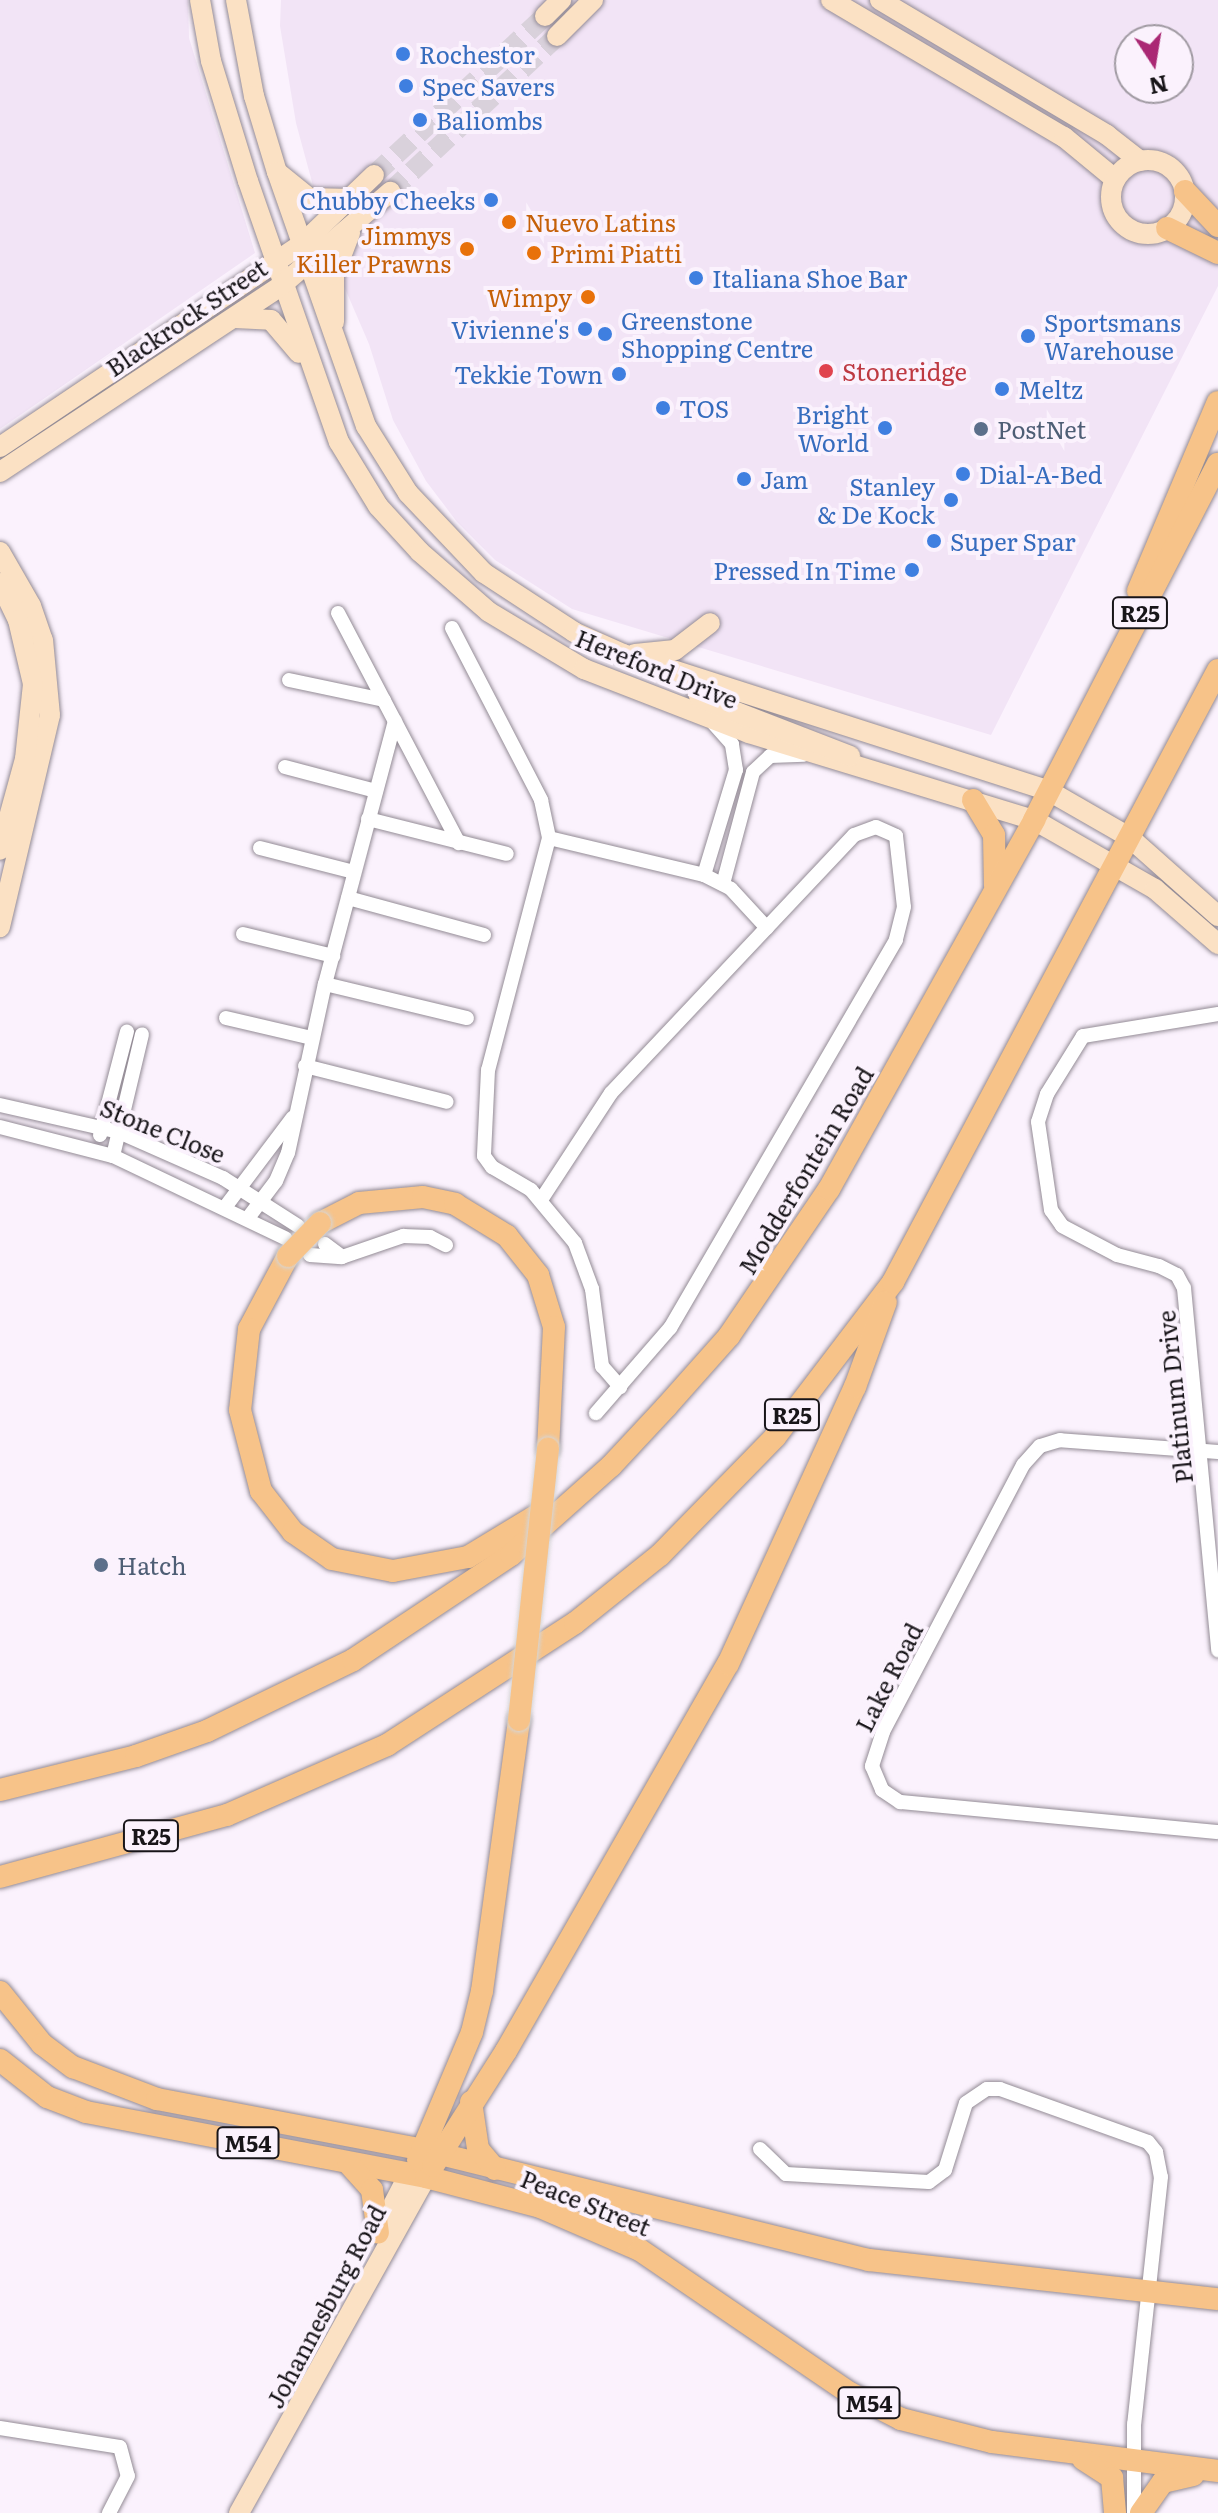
<!DOCTYPE html>
<style>
body{margin:0}
#map{position:relative;width:1218px;height:2513px;overflow:hidden;background:#fbf2fd;font-family:Literata,serif}
div>[style]{position:absolute}
[style*='--x']{left:calc(var(--x)*1px);top:calc(var(--y)*1px);width:calc(var(--w)*1px);rotate:calc(var(--a)*1deg)}
.built>*{inset:0;background:#f2e4f6}
.secondary-tunnel>*{height:20px;margin-top:-10px;transform-origin:0;background:repeating-linear-gradient(90deg,#d9d1db 0 20px,transparent 0 30px)}
.roads{filter:drop-shadow(0 0 2px #938b95) drop-shadow(0 0 2px #938b95)}
.street>*{height:14px;margin:-7px;padding:0 7px;transform-origin:7px;border-radius:7px;background:#fff}
.secondary>*{height:20px;margin:-10px;padding:0 10px;transform-origin:10px;border-radius:10px;background:#fbe1c4}
.secondary>.ring{margin:-10px;padding:0;box-sizing:content-box;background:none;border:20px solid #fbe1c4;border-radius:50%}
.primary>*{height:22px;margin:-11px;padding:0 11px;transform-origin:11px;border-radius:11px;background:#f7c389}
.bridges{filter:drop-shadow(0 0 2px #d5d5d6) drop-shadow(0 0 2px #d5d5d6)}
.primary-bridge>*{height:22px;margin:-11px;padding:0 11px;transform-origin:11px;border-radius:11px;background:#f7c389}
.dots>*{width:22px;height:22px;translate:-50% -50%;box-sizing:border-box;border:4px solid #fbf2fd;border-radius:50%}
span{translate:-50% -50%;white-space:nowrap;text-align:center;line-height:1.15;-webkit-text-stroke:8px #fbf2fd;paint-order:stroke}
.shield-label span{padding:2px 6px;background:#fbf2fd;border:2px solid;border-radius:6px;-webkit-text-stroke-width:0}
.shield-label{font-size:22px;color:#181519;font-weight:700}
.shop-label{font-size:24px;color:#366cbe}
.left{translate:0 -50%;text-align:left}
.right{translate:-100% -50%;text-align:right}
.food-label{font-size:24px;color:#c56008}
.street-label{font-size:24px;color:#181519}
.health-label{font-size:24px;color:#be3a42}
.service-label{font-size:24px;color:#4e5e75}
.north{position:absolute;left:1114px;top:24px;width:80px;height:80px;box-sizing:border-box;background:#fbf2fd;border:2px solid #a09aa2;border-radius:50%;rotate:168deg;font-size:22px;font-weight:700;line-height:32px;text-align:center;color:#181519}
.north::after{content:'';display:block;margin:auto;width:28px;height:36px;background:#aa2874;clip-path:polygon(50% 0,100% 100%,50% 72%,0 100%)}
</style>
<div id="map">
<div class="built">
<div style="clip-path:polygon(0 0,188px 0,189px 38px,255px 253px,0 429px)"></div>
<div style="clip-path:polygon(evenodd,281px 0,1218px 0,1218px 286px,991px 735px,572px 609px,495px 560px,457px 522px,426px 481px,393px 420px,369px 344px,334px 263px,296px 123px,280px 26px,281px 0,1130px 40px,1178px 40px,1178px 88px,1130px 88px,1130px 40px)"></div>
</div>
<div class="secondary-tunnel">
<div style="--x:374;--y:175;--w:233;--a:-42.9"></div>
<div style="--x:390;--y:192;--w:229;--a:-43"></div>
</div>
<div class="roads">
<div class="street">
<div style="--x:338;--y:613;--w:260;--a:62.3"></div>
<div style="--x:452;--y:628;--w:194;--a:62.6"></div>
<div style="--x:541;--y:800;--w:39;--a:78"></div>
<div style="--x:549;--y:838;--w:240;--a:104.7"></div>
<div style="--x:488;--y:1070;--w:86;--a:92.7"></div>
<div style="--x:484;--y:1156;--w:14;--a:54"></div>
<div style="--x:492;--y:1167;--w:45;--a:30.5"></div>
<div style="--x:531;--y:1190;--w:69;--a:50.3"></div>
<div style="--x:575;--y:1243;--w:49;--a:69.7"></div>
<div style="--x:592;--y:1289;--w:78;--a:82.6"></div>
<div style="--x:602;--y:1366;--w:28;--a:49"></div>
<div style="--x:289;--y:680;--w:97;--a:11.9"></div>
<div style="--x:285;--y:767;--w:94;--a:14.8"></div>
<div style="--x:368;--y:819;--w:143;--a:14.1"></div>
<div style="--x:549;--y:838;--w:159;--a:13.4"></div>
<div style="--x:704;--y:875;--w:30;--a:27"></div>
<div style="--x:731;--y:889;--w:53;--a:47.3"></div>
<div style="--x:260;--y:848;--w:97;--a:14.3"></div>
<div style="--x:704;--y:875;--w:110;--a:-73.1"></div>
<div style="--x:736;--y:770;--w:26;--a:-99"></div>
<div style="--x:732;--y:744;--w:27;--a:-132"></div>
<div style="--x:723;--y:884;--w:116;--a:-75"></div>
<div style="--x:753;--y:772;--w:23;--a:-43"></div>
<div style="--x:770;--y:756;--w:34;--a:-2"></div>
<div style="--x:348;--y:898;--w:141;--a:15.2"></div>
<div style="--x:243;--y:934;--w:93;--a:13.7"></div>
<div style="--x:325;--y:984;--w:146;--a:13.5"></div>
<div style="--x:1218;--y:1014;--w:137;--a:170.7"></div>
<div style="--x:1083;--y:1036;--w:68;--a:121.8"></div>
<div style="--x:1047;--y:1094;--w:29;--a:108"></div>
<div style="--x:1038;--y:1122;--w:89;--a:81.6"></div>
<div style="--x:1051;--y:1210;--w:19;--a:55"></div>
<div style="--x:1062;--y:1226;--w:62;--a:27.8"></div>
<div style="--x:1117;--y:1255;--w:43;--a:14.7"></div>
<div style="--x:1159;--y:1266;--w:20;--a:27"></div>
<div style="--x:1177;--y:1275;--w:15;--a:62"></div>
<div style="--x:1184;--y:1288;--w:364;--a:84.6"></div>
<div style="--x:226;--y:1018;--w:88;--a:13.1"></div>
<div style="--x:305;--y:1066;--w:146;--a:14.2"></div>
<div style="--x:0;--y:1105;--w:122;--a:12.8"></div>
<div style="--x:119;--y:1132;--w:114;--a:23.9"></div>
<div style="--x:223;--y:1178;--w:89;--a:32.6"></div>
<div style="--x:0;--y:1127;--w:117;--a:14.4"></div>
<div style="--x:113;--y:1156;--w:191;--a:25.5"></div>
<div style="--x:100;--y:1135;--w:107;--a:-75.4"></div>
<div style="--x:113;--y:1156;--w:125;--a:-76.6"></div>
<div style="--x:541;--y:1200;--w:128;--a:-56.8"></div>
<div style="--x:611;--y:1093;--w:354;--a:-46.7"></div>
<div style="--x:854;--y:835;--w:23;--a:-20"></div>
<div style="--x:876;--y:827;--w:22;--a:24"></div>
<div style="--x:896;--y:836;--w:71;--a:83.6"></div>
<div style="--x:904;--y:907;--w:34;--a:104"></div>
<div style="--x:896;--y:940;--w:449;--a:120.2"></div>
<div style="--x:670;--y:1328;--w:113;--a:131"></div>
<div style="--x:226;--y:1206;--w:111;--a:-53"></div>
<div style="--x:248;--y:1218;--w:46;--a:-52.9"></div>
<div style="--x:276;--y:1181;--w:30;--a:-67"></div>
<div style="--x:288;--y:1153;--w:173;--a:-77.7"></div>
<div style="--x:325;--y:984;--w:272;--a:-75.1"></div>
<div style="--x:325;--y:1244;--w:21;--a:37"></div>
<div style="--x:310;--y:1255;--w:32;--a:4"></div>
<div style="--x:342;--y:1257;--w:65;--a:-19"></div>
<div style="--x:403;--y:1236;--w:27;--a:2"></div>
<div style="--x:430;--y:1237;--w:18;--a:27"></div>
<div style="--x:1218;--y:1452;--w:158;--a:-175.7"></div>
<div style="--x:1060;--y:1440;--w:21;--a:163"></div>
<div style="--x:1040;--y:1446;--w:25;--a:132"></div>
<div style="--x:1023;--y:1465;--w:301;--a:117.7"></div>
<div style="--x:883;--y:1732;--w:36;--a:108"></div>
<div style="--x:872;--y:1766;--w:26;--a:67"></div>
<div style="--x:882;--y:1790;--w:22;--a:34"></div>
<div style="--x:900;--y:1802;--w:319;--a:5.4"></div>
<div style="--x:760;--y:2149;--w:36;--a:44"></div>
<div style="--x:786;--y:2174;--w:143;--a:3.2"></div>
<div style="--x:929;--y:2182;--w:20;--a:-37"></div>
<div style="--x:945;--y:2170;--w:70;--a:-72.6"></div>
<div style="--x:966;--y:2103;--w:25;--a:-34"></div>
<div style="--x:987;--y:2089;--w:13;--a:0"></div>
<div style="--x:1000;--y:2089;--w:157;--a:19.7"></div>
<div style="--x:1148;--y:2142;--w:13;--a:51"></div>
<div style="--x:1156;--y:2152;--w:25;--a:79"></div>
<div style="--x:1161;--y:2177;--w:248;--a:96.2"></div>
<div style="--x:1134;--y:2424;--w:89;--a:90"></div>
<div style="--x:0;--y:2428;--w:121;--a:9"></div>
<div style="--x:120;--y:2447;--w:30;--a:75"></div>
<div style="--x:128;--y:2476;--w:42;--a:117.2"></div>
</div>
<div class="secondary">
<div style="--x:200;--y:0;--w:62;--a:79.8"></div>
<div style="--x:211;--y:61;--w:126;--a:72.9"></div>
<div style="--x:248;--y:181;--w:276;--a:70.8"></div>
<div style="--x:339;--y:442;--w:75;--a:58.6"></div>
<div style="--x:378;--y:506;--w:62;--a:47.6"></div>
<div style="--x:420;--y:552;--w:91;--a:41"></div>
<div style="--x:489;--y:612;--w:111;--a:31"></div>
<div style="--x:584;--y:669;--w:177;--a:21.2"></div>
<div style="--x:749;--y:733;--w:298;--a:17"></div>
<div style="--x:1034;--y:820;--w:139;--a:29.7"></div>
<div style="--x:1155;--y:889;--w:84;--a:41.1"></div>
<div style="--x:236;--y:0;--w:98;--a:79.4"></div>
<div style="--x:254;--y:96;--w:79;--a:73.2"></div>
<div style="--x:277;--y:172;--w:269;--a:70.7"></div>
<div style="--x:366;--y:426;--w:79;--a:57.9"></div>
<div style="--x:408;--y:493;--w:110;--a:46.5"></div>
<div style="--x:484;--y:573;--w:108;--a:33.2"></div>
<div style="--x:574;--y:632;--w:54;--a:24.2"></div>
<div style="--x:623;--y:654;--w:447;--a:17.8"></div>
<div style="--x:1049;--y:791;--w:92;--a:29.9"></div>
<div style="--x:1129;--y:837;--w:119;--a:41.6"></div>
<div style="--x:831;--y:0;--w:270;--a:30.5"></div>
<div style="--x:1064;--y:137;--w:66;--a:39.5"></div>
<div style="--x:880;--y:0;--w:264;--a:30.7"></div>
<div style="--x:1107;--y:135;--w:42;--a:38.2"></div>
<div style="--x:545;--y:16;--w:23;--a:-45"></div>
<div style="--x:557;--y:36;--w:51;--a:-45"></div>
<div class="ring" style="left:1111px;top:160px;width:54px;height:54px"></div>
<div style="--x:277;--y:172;--w:41;--a:39.1"></div>
<div style="--x:309;--y:198;--w:43;--a:1.3"></div>
<div style="--x:235;--y:318;--w:36;--a:3"></div>
<div style="--x:271;--y:320;--w:43;--a:49.7"></div>
<div style="--x:334;--y:322;--w:47;--a:-90"></div>
<div style="--x:334;--y:275;--w:45;--a:-69.1"></div>
<div style="--x:0;--y:447;--w:362;--a:-33.9"></div>
<div style="--x:301;--y:245;--w:101;--a:-43.8"></div>
<div style="--x:0;--y:472;--w:338;--a:-33.5"></div>
<div style="--x:282;--y:285;--w:143;--a:-40.7"></div>
<div style="--x:0;--y:552;--w:62;--a:60.1"></div>
<div style="--x:31;--y:606;--w:36;--a:71"></div>
<div style="--x:43;--y:640;--w:75;--a:84.7"></div>
<div style="--x:50;--y:715;--w:218;--a:103.3"></div>
<div style="--x:0;--y:583;--w:41;--a:64.1"></div>
<div style="--x:18;--y:620;--w:66;--a:76.8"></div>
<div style="--x:33;--y:684;--w:75;--a:96.1"></div>
<div style="--x:25;--y:759;--w:94;--a:105.4"></div>
<div style="--x:635;--y:654;--w:40;--a:-5.7"></div>
<div style="--x:675;--y:650;--w:44;--a:-37.6"></div>
<div style="--x:693;--y:679;--w:20;--a:70"></div>
<div style="--x:700;--y:698;--w:161;--a:21.1"></div>
<div style="--x:379;--y:2232;--w:65;--a:-62.7"></div>
<div style="--x:239;--y:2513;--w:385;--a:-60.9"></div>
</div>
<div class="primary">
<div style="--x:1185;--y:191;--w:48;--a:46.7"></div>
<div style="--x:1167;--y:228;--w:57;--a:26.1"></div>
<div style="--x:1138;--y:591;--w:205;--a:-67.1"></div>
<div style="--x:973;--y:800;--w:41;--a:59"></div>
<div style="--x:994;--y:835;--w:50;--a:88.9"></div>
<div style="--x:320;--y:1223;--w:44;--a:-27.1"></div>
<div style="--x:359;--y:1203;--w:64;--a:-5.4"></div>
<div style="--x:423;--y:1197;--w:33;--a:12"></div>
<div style="--x:455;--y:1204;--w:61;--a:31.6"></div>
<div style="--x:507;--y:1236;--w:50;--a:51.5"></div>
<div style="--x:538;--y:1275;--w:54;--a:72.9"></div>
<div style="--x:554;--y:1327;--w:122;--a:92.8"></div>
<div style="--x:288;--y:1256;--w:83;--a:118.1"></div>
<div style="--x:249;--y:1329;--w:81;--a:96.3"></div>
<div style="--x:240;--y:1410;--w:84;--a:75.5"></div>
<div style="--x:261;--y:1491;--w:52;--a:52"></div>
<div style="--x:293;--y:1532;--w:47;--a:34.7"></div>
<div style="--x:332;--y:1559;--w:62;--a:11.1"></div>
<div style="--x:393;--y:1571;--w:76;--a:-10.6"></div>
<div style="--x:468;--y:1557;--w:83;--a:-31.2"></div>
<div style="--x:0;--y:1790;--w:140;--a:-14"></div>
<div style="--x:136;--y:1756;--w:75;--a:-19.4"></div>
<div style="--x:207;--y:1731;--w:162;--a:-25.9"></div>
<div style="--x:353;--y:1660;--w:190;--a:-33.6"></div>
<div style="--x:511;--y:1555;--w:134;--a:-41.7"></div>
<div style="--x:611;--y:1466;--w:81;--a:-47"></div>
<div style="--x:666;--y:1407;--w:95;--a:-48.4"></div>
<div style="--x:729;--y:1336;--w:178;--a:-55.8"></div>
<div style="--x:829;--y:1189;--w:422;--a:-60.9"></div>
<div style="--x:1034;--y:820;--w:401;--a:-62.7"></div>
<div style="--x:0;--y:1877;--w:235;--a:-15.3"></div>
<div style="--x:227;--y:1815;--w:175;--a:-23.6"></div>
<div style="--x:387;--y:1745;--w:224;--a:-33"></div>
<div style="--x:575;--y:1623;--w:109;--a:-38.7"></div>
<div style="--x:660;--y:1555;--w:165;--a:-45.7"></div>
<div style="--x:775;--y:1437;--w:195;--a:-52.7"></div>
<div style="--x:893;--y:1282;--w:693;--a:-62.03"></div>
<div style="--x:0;--y:1992;--w:67;--a:51.1"></div>
<div style="--x:42;--y:2044;--w:39;--a:37"></div>
<div style="--x:73;--y:2067;--w:90;--a:20.9"></div>
<div style="--x:157;--y:2099;--w:272;--a:10.8"></div>
<div style="--x:424;--y:2150;--w:458;--a:13.9"></div>
<div style="--x:869;--y:2260;--w:351;--a:6.4"></div>
<div style="--x:0;--y:2060;--w:60;--a:38.2"></div>
<div style="--x:47;--y:2097;--w:42;--a:21"></div>
<div style="--x:86;--y:2112;--w:346;--a:10.8"></div>
<div style="--x:426;--y:2177;--w:118;--a:14.7"></div>
<div style="--x:540;--y:2207;--w:109;--a:23.3"></div>
<div style="--x:640;--y:2250;--w:254;--a:34.3"></div>
<div style="--x:850;--y:2393;--w:57;--a:27"></div>
<div style="--x:901;--y:2419;--w:94;--a:14.2"></div>
<div style="--x:992;--y:2442;--w:228;--a:7.3"></div>
<div style="--x:471;--y:2102;--w:48;--a:81.5"></div>
<div style="--x:478;--y:2149;--w:26;--a:50"></div>
<div style="--x:418;--y:2160;--w:139;--a:-67.1"></div>
<div style="--x:472;--y:2032;--w:42;--a:-76.3"></div>
<div style="--x:482;--y:1991;--w:274;--a:-82.2"></div>
<div style="--x:348;--y:2163;--w:36;--a:48"></div>
<div style="--x:372;--y:2190;--w:43;--a:82.1"></div>
<div style="--x:433;--y:2166;--w:136;--a:-57.6"></div>
<div style="--x:506;--y:2051;--w:446;--a:-60.2"></div>
<div style="--x:728;--y:1664;--w:305;--a:-65.4"></div>
<div style="--x:855;--y:1387;--w:90;--a:-70"></div>
<div style="--x:1083;--y:2459;--w:35;--a:33"></div>
<div style="--x:1112;--y:2478;--w:35;--a:85"></div>
<div style="--x:1141;--y:2513;--w:38;--a:-55"></div>
<div style="--x:1163;--y:2482;--w:31;--a:-13"></div>
</div>
</div>
<div class="bridges">
<div class="primary-bridge">
<div style="--x:288;--y:1256;--w:46;--a:-45.9"></div>
<div style="--x:519;--y:1720;--w:273;--a:-83.9"></div>
</div>
</div>
<div class="dots">
<div style="left:403px;top:54px;background:#3f7fe0"></div>
<div style="left:406px;top:86px;background:#3f7fe0"></div>
<div style="left:420px;top:120px;background:#3f7fe0"></div>
<div style="left:491px;top:200px;background:#3f7fe0"></div>
<div style="left:509px;top:222px;background:#e8710a"></div>
<div style="left:467px;top:249px;background:#e8710a"></div>
<div style="left:534px;top:253px;background:#e8710a"></div>
<div style="left:696px;top:278px;background:#3f7fe0"></div>
<div style="left:588px;top:297px;background:#e8710a"></div>
<div style="left:585px;top:329px;background:#3f7fe0"></div>
<div style="left:605px;top:334px;background:#3f7fe0"></div>
<div style="left:1028px;top:336px;background:#3f7fe0"></div>
<div style="left:826px;top:371px;background:#e0444e"></div>
<div style="left:619px;top:374px;background:#3f7fe0"></div>
<div style="left:1002px;top:389px;background:#3f7fe0"></div>
<div style="left:663px;top:408px;background:#3f7fe0"></div>
<div style="left:885px;top:428px;background:#3f7fe0"></div>
<div style="left:981px;top:429px;background:#5c6f8a"></div>
<div style="left:963px;top:474px;background:#3f7fe0"></div>
<div style="left:744px;top:479px;background:#3f7fe0"></div>
<div style="left:951px;top:500px;background:#3f7fe0"></div>
<div style="left:934px;top:541px;background:#3f7fe0"></div>
<div style="left:912px;top:570px;background:#3f7fe0"></div>
<div style="left:101px;top:1565px;background:#5c6f8a"></div>
</div>
<div class="shield-label">
<span style="left:1140px;top:613px">R25</span>
<span style="left:792px;top:1415px">R25</span>
<span style="left:151px;top:1836px">R25</span>
<span style="left:248px;top:2143px">M54</span>
<span style="left:869px;top:2403px">M54</span>
</div>
<div class="shop-label">
<span class="left" style="left:419px;top:54px">Rochestor</span>
<span class="left" style="left:422px;top:86px">Spec Savers</span>
<span class="left" style="left:436px;top:120px">Baliombs</span>
<span class="right" style="left:475px;top:200px">Chubby Cheeks</span>
<span class="left" style="left:712px;top:278px">Italiana Shoe Bar</span>
<span class="left" style="left:621px;top:334px">Greenstone<br>Shopping Centre</span>
<span class="left" style="left:1044px;top:336px">Sportsmans<br>Warehouse</span>
<span class="right" style="left:569px;top:329px">Vivienne's</span>
<span class="right" style="left:603px;top:374px">Tekkie Town</span>
<span class="left" style="left:1018px;top:389px">Meltz</span>
<span class="left" style="left:679px;top:408px">TOS</span>
<span class="right" style="left:869px;top:428px">Bright<br>World</span>
<span class="left" style="left:979px;top:474px">Dial-A-Bed</span>
<span class="left" style="left:760px;top:479px">Jam</span>
<span class="right" style="left:935px;top:500px">Stanley<br>&amp; De Kock</span>
<span class="left" style="left:950px;top:541px">Super Spar</span>
<span class="right" style="left:896px;top:570px">Pressed In Time</span>
</div>
<div class="food-label">
<span class="left" style="left:525px;top:222px">Nuevo Latins</span>
<span class="right" style="left:451px;top:249px">Jimmys<br>Killer Prawns</span>
<span class="left" style="left:550px;top:253px">Primi Piatti</span>
<span class="right" style="left:572px;top:297px">Wimpy</span>
</div>
<div class="street-label">
<span style="left:186px;top:317px;rotate:-34deg">Blackrock Street</span>
<span style="left:657px;top:668px;rotate:22deg">Hereford Drive</span>
<span style="left:163px;top:1130px;rotate:22deg">Stone Close</span>
<span style="left:805px;top:1170px;rotate:-59deg">Modderfontein Road</span>
<span style="left:1174px;top:1397px;rotate:-96deg">Platinum Drive</span>
<span style="left:888px;top:1677px;rotate:-63deg">Lake Road</span>
<span style="left:586px;top:2202px;rotate:22deg">Peace Street</span>
<span style="left:325px;top:2306px;rotate:-62deg">Johannesburg Road</span>
</div>
<div class="health-label">
<span class="left" style="left:842px;top:371px">Stoneridge</span>
</div>
<div class="service-label">
<span class="left" style="left:997px;top:429px">PostNet</span>
<span class="left" style="left:117px;top:1565px">Hatch</span>
</div>
<div class="north">N</div>
</div>
